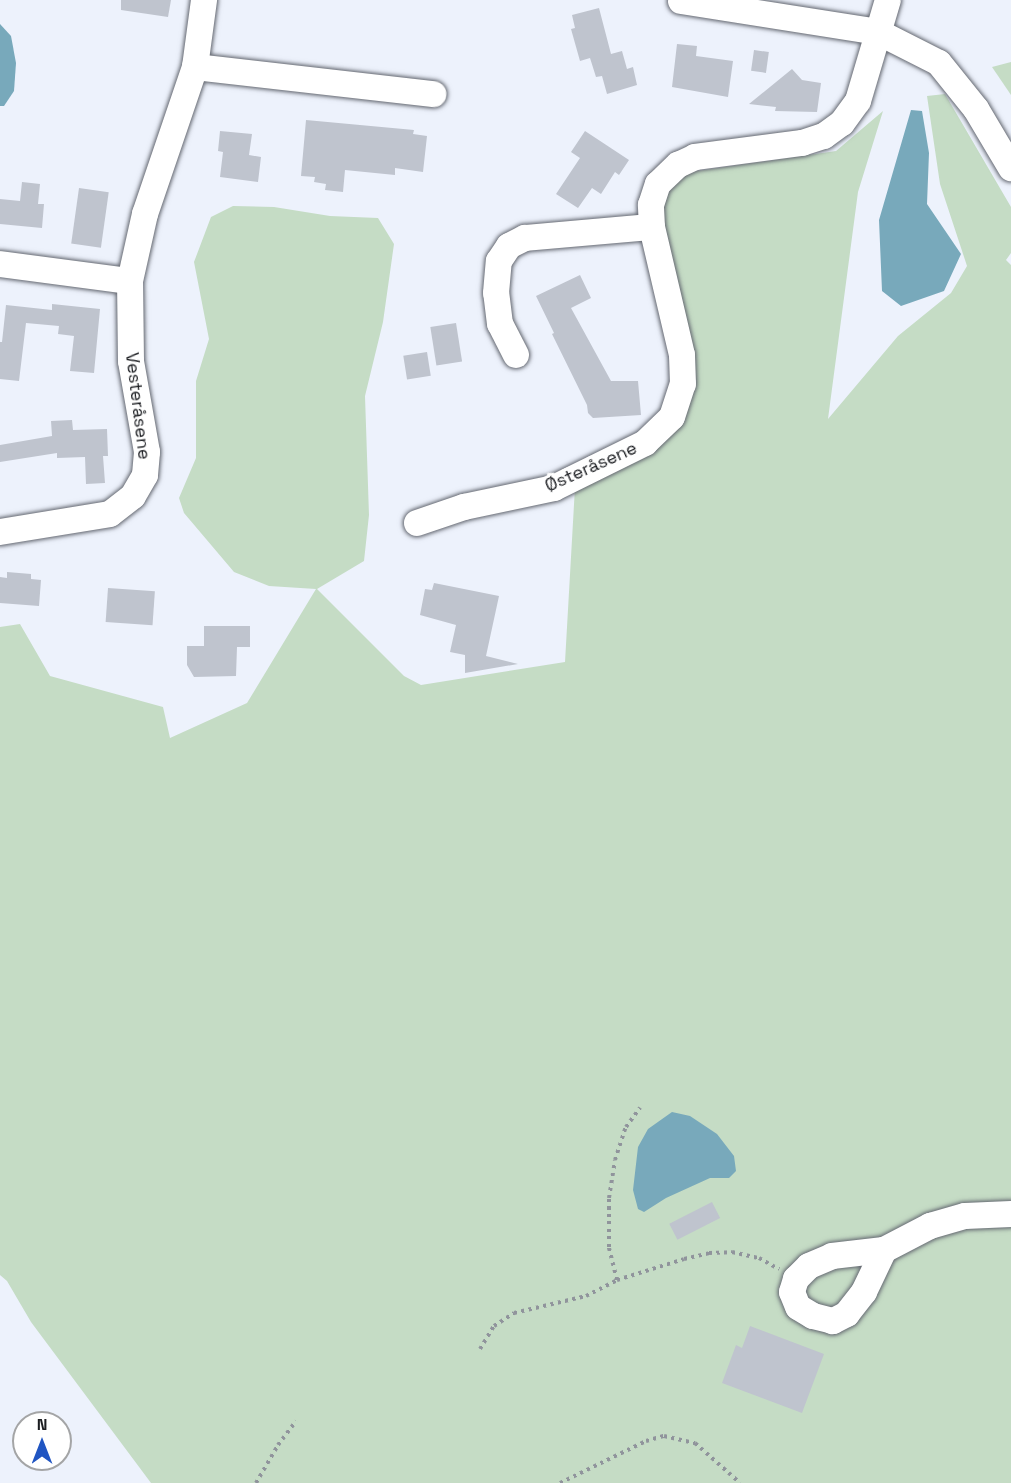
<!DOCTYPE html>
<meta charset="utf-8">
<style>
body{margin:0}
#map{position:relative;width:1011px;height:1483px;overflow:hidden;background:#edf2fc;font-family:"Space Grotesk",sans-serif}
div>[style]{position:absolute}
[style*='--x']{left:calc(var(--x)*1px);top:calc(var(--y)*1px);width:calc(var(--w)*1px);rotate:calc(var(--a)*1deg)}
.green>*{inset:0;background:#c5dcc5}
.water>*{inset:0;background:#78a9bb}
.building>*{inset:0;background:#bfc4ce;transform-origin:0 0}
.path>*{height:4px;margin-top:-2px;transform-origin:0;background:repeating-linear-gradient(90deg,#90949c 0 3px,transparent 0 7.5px)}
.roads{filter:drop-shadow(0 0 2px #646871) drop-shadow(0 0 2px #646871)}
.minor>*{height:26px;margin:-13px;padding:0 13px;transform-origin:13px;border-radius:13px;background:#fff}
span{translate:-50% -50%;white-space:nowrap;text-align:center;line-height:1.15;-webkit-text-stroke:6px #fff;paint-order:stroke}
.street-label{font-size:18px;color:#1b1d21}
.north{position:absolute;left:12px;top:1411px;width:60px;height:60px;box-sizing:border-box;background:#fff;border:2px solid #a4a5a6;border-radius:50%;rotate:0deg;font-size:16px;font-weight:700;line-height:24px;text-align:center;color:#1b1d21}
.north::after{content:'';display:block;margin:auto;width:21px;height:27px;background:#2055c2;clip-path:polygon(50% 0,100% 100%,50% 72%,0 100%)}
</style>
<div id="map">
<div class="green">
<div style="clip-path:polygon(1011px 62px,1011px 95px,992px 67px)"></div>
<div style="clip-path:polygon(945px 94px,1011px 207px,1011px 253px,1006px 260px,1011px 265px,1011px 1483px,151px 1483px,31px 1322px,7px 1281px,0 1275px,0 627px,20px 624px,50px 676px,163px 707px,170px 738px,247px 703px,316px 589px,269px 586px,234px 572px,184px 513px,179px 498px,196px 458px,196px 381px,209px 339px,194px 262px,211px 217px,233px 206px,274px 207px,330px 216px,378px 218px,394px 244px,383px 322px,365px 396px,369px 515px,364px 561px,317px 589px,404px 676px,421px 685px,565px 662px,575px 487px,676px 428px,692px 397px,695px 360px,659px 221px,662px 202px,673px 186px,690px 172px,836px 151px,883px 111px,858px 192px,828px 419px,898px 336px,951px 293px,967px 266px,940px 184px,927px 96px)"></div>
</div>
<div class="water">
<div style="clip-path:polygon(0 24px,11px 36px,16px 63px,14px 91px,4px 106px,0 106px)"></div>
<div style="clip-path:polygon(911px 110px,922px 111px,929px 153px,927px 204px,961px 254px,944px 291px,901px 306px,882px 291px,879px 220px)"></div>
<div style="clip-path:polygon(672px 1112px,690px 1116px,717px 1134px,734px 1156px,736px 1171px,729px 1178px,710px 1178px,666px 1198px,644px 1212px,638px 1209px,633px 1190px,638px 1147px,648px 1129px)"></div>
</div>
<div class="building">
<div style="clip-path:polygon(121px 0,171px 0,168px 17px,121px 10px)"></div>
<div style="clip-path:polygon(599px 8px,611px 54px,622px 51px,627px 69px,633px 67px,637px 85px,607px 94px,602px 76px,596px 77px,590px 58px,580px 61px,571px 29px,575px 28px,572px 15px)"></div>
<div style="clip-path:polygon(677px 44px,697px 46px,696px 56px,733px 61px,728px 97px,672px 87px)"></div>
<div style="left:754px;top:50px;width:15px;height:21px;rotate:8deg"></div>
<div style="clip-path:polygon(792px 69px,802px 80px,821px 83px,817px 112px,775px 111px,776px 107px,749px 104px)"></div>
<div style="clip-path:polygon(306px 120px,414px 130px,413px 134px,427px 136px,423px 172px,395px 168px,395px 175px,345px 170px,343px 192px,325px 190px,326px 184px,314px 182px,315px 177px,301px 176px)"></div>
<div style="clip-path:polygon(220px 131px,252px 134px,249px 155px,261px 157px,258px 182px,220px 177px,223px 152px,218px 151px)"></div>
<div style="clip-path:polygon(585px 131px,629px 160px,619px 175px,615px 172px,601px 194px,592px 188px,578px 208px,556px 194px,580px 158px,571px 152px)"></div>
<div style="clip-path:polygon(22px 182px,40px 184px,38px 204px,44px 204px,42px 228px,0 224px,0 199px,20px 201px)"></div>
<div style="left:79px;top:188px;width:30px;height:56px;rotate:8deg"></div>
<div style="clip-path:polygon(580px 275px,591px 298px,571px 308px,611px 381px,638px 381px,641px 415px,593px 418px,588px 413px,587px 405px,552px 334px,554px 333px,536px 296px)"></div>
<div style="clip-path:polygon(52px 304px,100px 309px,94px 373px,70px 371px,74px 336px,58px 334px,59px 326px,26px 323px,19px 381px,0 379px,0 342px,2px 342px,6px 305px,52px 310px)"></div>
<div style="left:456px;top:323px;width:39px;height:26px;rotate:81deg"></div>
<div style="left:427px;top:352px;width:24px;height:24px;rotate:81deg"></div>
<div style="clip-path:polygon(72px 420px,73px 430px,107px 429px,108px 456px,103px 456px,105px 483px,86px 484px,85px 457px,57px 458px,57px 453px,0 462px,0 445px,52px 436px,51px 421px)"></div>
<div style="clip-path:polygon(7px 572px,31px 574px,31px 579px,41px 580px,39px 606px,0 603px,0 577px,7px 578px)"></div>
<div style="clip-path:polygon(434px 583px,499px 596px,486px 656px,518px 664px,465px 673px,465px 655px,450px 652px,456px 625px,420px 615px,425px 589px,432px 590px)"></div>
<div style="left:108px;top:588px;width:47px;height:34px;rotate:4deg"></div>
<div style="clip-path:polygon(204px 626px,250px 626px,250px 647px,237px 647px,236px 676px,194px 677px,187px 665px,187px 646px,204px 646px)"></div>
<div style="left:712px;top:1202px;width:18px;height:48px;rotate:63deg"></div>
<div style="clip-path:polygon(750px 1326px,824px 1354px,802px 1413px,722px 1383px,736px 1345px,742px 1348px)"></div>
</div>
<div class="path">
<div style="--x:617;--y:1280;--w:34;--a:-104"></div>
<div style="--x:609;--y:1247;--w:49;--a:-90"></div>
<div style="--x:609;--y:1198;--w:38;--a:-81"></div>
<div style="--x:615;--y:1160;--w:35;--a:-72"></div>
<div style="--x:626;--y:1127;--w:24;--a:-54"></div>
<div style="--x:480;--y:1349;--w:27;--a:-59"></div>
<div style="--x:494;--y:1326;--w:24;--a:-33"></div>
<div style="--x:514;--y:1313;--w:74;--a:-13.3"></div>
<div style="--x:586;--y:1296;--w:35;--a:-27"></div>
<div style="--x:617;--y:1280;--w:70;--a:-17.4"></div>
<div style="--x:684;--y:1259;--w:26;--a:-13"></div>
<div style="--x:709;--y:1253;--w:23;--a:-2"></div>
<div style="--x:732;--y:1252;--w:28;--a:13"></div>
<div style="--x:759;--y:1258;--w:23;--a:29"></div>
<div style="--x:256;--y:1483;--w:44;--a:-59.9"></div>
<div style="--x:278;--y:1445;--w:30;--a:-53"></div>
<div style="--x:560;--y:1483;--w:96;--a:-26"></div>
<div style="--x:646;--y:1441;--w:19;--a:-16"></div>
<div style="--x:664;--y:1436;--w:32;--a:13"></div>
<div style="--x:695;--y:1443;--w:60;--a:41.6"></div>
</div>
<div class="roads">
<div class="minor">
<div style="--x:681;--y:1;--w:199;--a:8.9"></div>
<div style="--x:878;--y:32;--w:68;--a:26.9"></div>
<div style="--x:939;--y:63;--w:59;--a:51.2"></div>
<div style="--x:976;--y:109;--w:69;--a:59.3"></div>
<div style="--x:195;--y:67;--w:240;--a:6.5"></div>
<div style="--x:0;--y:264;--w:131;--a:7.5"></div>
<div style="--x:516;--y:355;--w:35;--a:-117"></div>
<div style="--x:500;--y:324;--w:31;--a:-97"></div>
<div style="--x:496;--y:293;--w:32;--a:-85"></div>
<div style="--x:499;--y:261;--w:18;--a:-56"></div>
<div style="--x:509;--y:246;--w:18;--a:-27"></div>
<div style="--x:525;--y:238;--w:127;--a:-5"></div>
<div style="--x:417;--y:523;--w:50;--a:-18.8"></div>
<div style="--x:464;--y:507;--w:92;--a:-11.9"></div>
<div style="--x:554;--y:488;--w:102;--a:-26.3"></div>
<div style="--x:645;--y:443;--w:37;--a:-44"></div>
<div style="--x:672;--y:417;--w:35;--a:-72"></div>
<div style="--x:683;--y:384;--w:29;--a:-92"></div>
<div style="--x:682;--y:355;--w:131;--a:-103.2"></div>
<div style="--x:652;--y:227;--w:22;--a:-93"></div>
<div style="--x:651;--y:205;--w:22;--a:-72"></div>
<div style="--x:658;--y:184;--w:28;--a:-44"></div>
<div style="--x:678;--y:165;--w:19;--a:-25"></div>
<div style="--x:695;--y:157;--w:108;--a:-7.5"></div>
<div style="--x:802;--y:143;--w:23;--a:-18"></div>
<div style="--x:824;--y:136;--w:22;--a:-36"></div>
<div style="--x:842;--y:123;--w:27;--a:-54"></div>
<div style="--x:858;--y:101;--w:105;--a:-73.5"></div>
<div style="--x:0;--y:532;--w:111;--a:-9.3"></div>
<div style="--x:110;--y:514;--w:29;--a:-38"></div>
<div style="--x:133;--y:496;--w:24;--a:-60"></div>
<div style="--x:145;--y:475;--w:23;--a:-85"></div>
<div style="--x:147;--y:452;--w:92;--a:-100"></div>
<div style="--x:131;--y:361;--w:80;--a:-90.7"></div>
<div style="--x:130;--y:281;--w:69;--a:-77.4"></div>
<div style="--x:145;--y:214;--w:155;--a:-71.2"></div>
<div style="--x:195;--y:67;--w:68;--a:-82.3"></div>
<div style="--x:884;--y:1250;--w:47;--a:115.5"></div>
<div style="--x:864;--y:1292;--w:28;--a:128"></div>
<div style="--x:847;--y:1314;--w:16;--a:153"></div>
<div style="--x:833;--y:1321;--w:21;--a:-166"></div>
<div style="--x:813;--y:1316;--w:17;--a:-149"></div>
<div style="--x:798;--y:1307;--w:16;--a:-112"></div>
<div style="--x:792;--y:1292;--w:14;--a:-73"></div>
<div style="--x:796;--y:1279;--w:18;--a:-45"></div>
<div style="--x:809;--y:1266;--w:25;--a:-23"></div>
<div style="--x:832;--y:1256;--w:52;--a:-6.6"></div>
<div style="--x:884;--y:1250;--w:52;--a:-27.6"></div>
<div style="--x:930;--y:1226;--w:36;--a:-16"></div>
<div style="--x:965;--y:1216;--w:46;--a:-2.5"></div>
</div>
</div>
<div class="street-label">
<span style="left:138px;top:406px;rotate:83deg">Vesteråsene</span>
<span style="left:591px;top:467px;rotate:-24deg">Østeråsene</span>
</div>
<div class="north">N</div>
</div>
